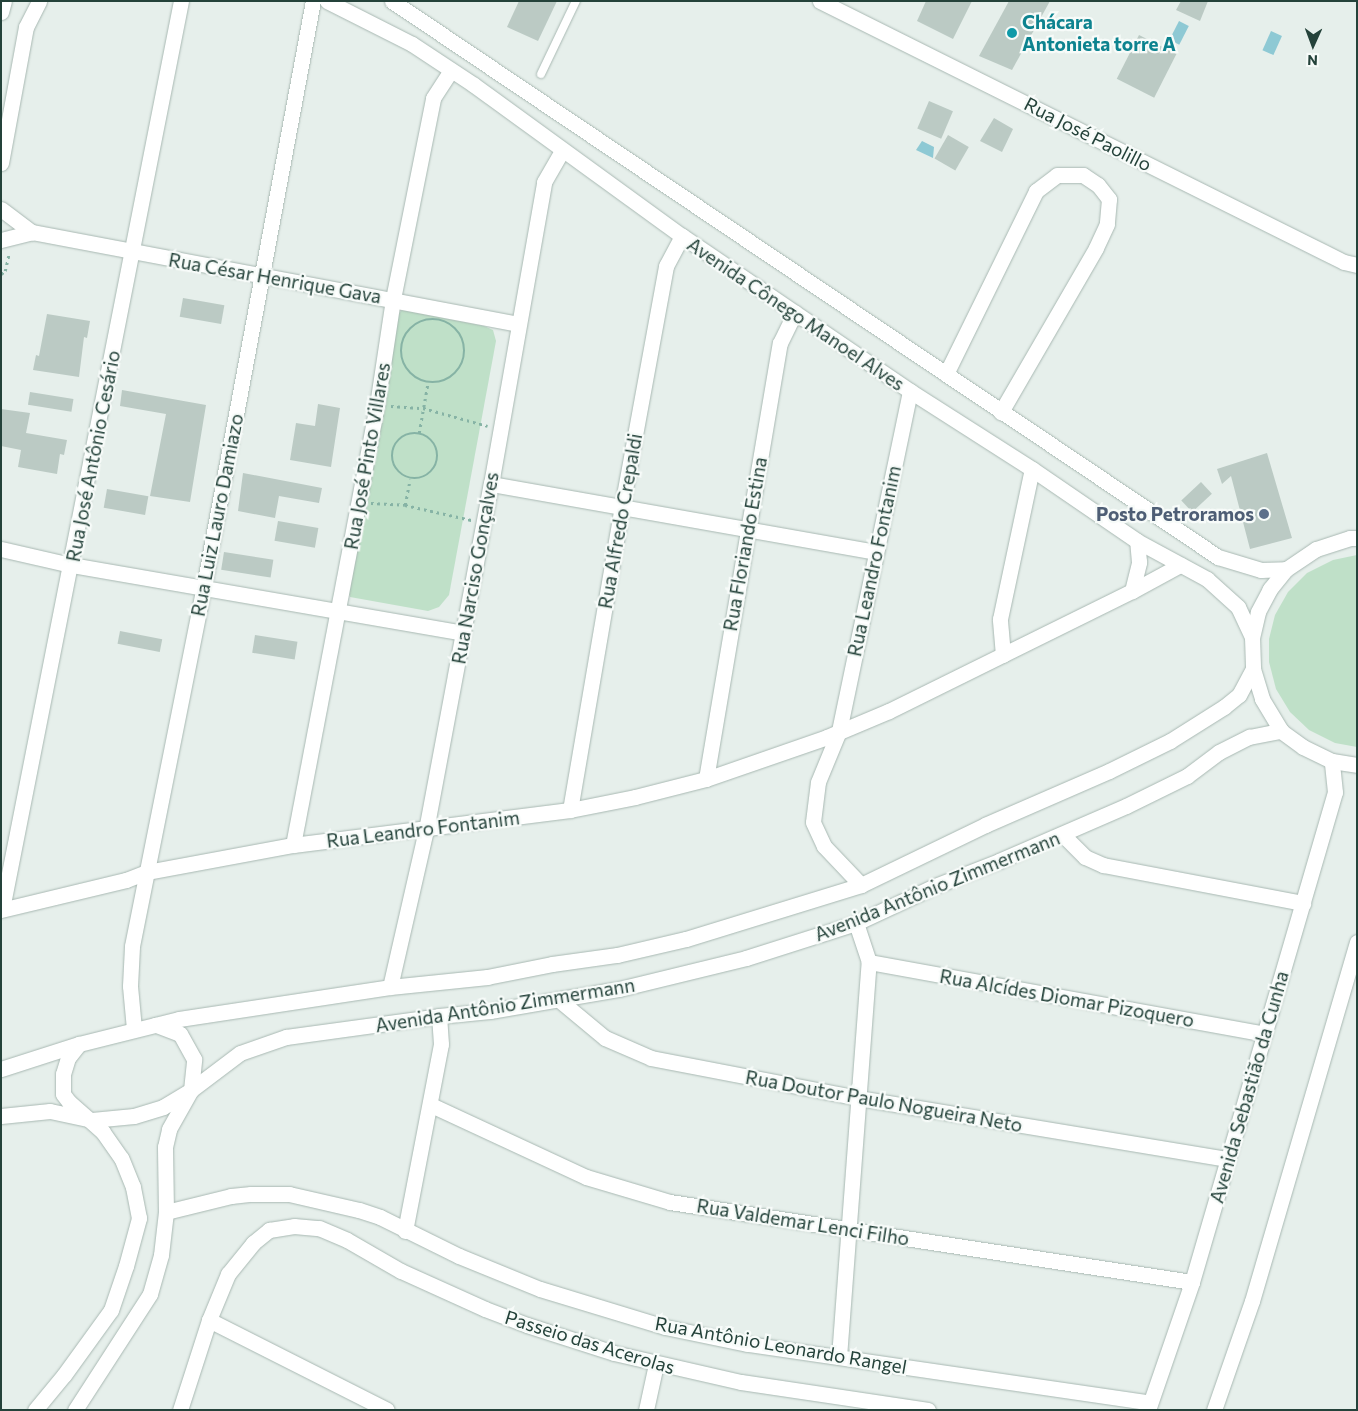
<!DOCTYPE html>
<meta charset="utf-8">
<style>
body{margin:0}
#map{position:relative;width:1358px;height:1411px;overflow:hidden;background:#e6efeb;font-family:Commissioner,sans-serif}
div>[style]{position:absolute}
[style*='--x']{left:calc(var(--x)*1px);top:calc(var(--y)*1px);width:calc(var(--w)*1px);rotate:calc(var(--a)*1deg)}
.green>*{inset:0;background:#bfe0c8}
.water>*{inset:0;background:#8ec9d4;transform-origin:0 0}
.building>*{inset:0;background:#bbcac4;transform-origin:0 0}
.path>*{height:2.5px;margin-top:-1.25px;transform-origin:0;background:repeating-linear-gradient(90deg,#86b3a5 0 2.5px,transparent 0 6.5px)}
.path>.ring{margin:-1.25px;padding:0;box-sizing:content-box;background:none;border:2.5px solid #86b3a5;border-radius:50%}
.roads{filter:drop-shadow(0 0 1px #a8b8b2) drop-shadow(0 0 1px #a8b8b2)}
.lane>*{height:8px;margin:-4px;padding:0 4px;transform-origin:4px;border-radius:4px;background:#fff}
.street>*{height:15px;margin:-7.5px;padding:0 7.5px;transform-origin:7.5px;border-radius:7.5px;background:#fff}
.secondary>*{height:15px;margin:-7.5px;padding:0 7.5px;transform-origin:7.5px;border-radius:7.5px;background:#fff}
.dots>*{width:14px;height:14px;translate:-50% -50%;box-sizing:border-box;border:2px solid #f7fbf9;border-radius:50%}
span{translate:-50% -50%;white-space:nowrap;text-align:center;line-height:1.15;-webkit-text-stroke:4.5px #f7fbf9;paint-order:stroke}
.culture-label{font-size:19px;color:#0d838f;font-weight:700}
.left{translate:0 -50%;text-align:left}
.street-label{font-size:19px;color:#24423a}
.service-label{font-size:19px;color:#4e5e75;font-weight:700}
.right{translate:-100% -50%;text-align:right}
.frame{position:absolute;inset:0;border:2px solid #24423a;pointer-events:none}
.north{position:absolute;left:1288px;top:20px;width:50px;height:50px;-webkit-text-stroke:4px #f7fbf9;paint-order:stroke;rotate:182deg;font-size:14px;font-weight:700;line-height:20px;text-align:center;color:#24423a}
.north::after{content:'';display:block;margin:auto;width:18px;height:22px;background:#24423a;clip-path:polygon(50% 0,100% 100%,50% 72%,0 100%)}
</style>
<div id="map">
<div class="green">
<div style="clip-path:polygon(402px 310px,484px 326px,493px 330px,496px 341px,449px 595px,439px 607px,428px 611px,350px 597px,348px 591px,398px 314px)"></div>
<div style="clip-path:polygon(1357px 555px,1357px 747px,1335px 743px,1309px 730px,1290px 712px,1276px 689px,1269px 662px,1269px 639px,1275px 615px,1288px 592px,1307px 573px,1333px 560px)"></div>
</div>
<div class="water">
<div style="left:1179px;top:21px;width:11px;height:21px;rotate:27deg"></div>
<div style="left:1271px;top:31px;width:12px;height:21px;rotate:24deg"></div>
<div style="clip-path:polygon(922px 141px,934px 147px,933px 158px,916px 150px)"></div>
</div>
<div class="building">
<div style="clip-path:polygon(519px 1px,557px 1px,538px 41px,507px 27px)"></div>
<div style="clip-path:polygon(926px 1px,972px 1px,953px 39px,917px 21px)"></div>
<div style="clip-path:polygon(1009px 1px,1050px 1px,1012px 70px,979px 56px)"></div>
<div style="clip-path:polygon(1181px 1px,1208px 1px,1200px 21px,1176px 10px)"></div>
<div style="left:1139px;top:35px;width:42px;height:49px;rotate:27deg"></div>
<div style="left:929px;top:101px;width:26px;height:30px;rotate:23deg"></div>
<div style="clip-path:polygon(994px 118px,1013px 129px,1002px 152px,980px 141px)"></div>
<div style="left:948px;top:135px;width:24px;height:27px;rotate:30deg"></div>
<div style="left:183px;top:298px;width:42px;height:19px;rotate:10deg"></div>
<div style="clip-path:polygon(47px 314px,90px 321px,87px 338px,84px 337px,79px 377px,33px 370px,36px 355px,39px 356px)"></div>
<div style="clip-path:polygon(122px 390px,206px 405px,190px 502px,150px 496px,166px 414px,120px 406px)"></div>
<div style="left:30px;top:392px;width:44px;height:13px;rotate:9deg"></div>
<div style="clip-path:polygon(318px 404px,340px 408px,331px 467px,290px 460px,296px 423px,315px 426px)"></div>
<div style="clip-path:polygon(1px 409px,30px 413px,26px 433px,67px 440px,64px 455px,60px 454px,57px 474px,18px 467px,21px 450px,1px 446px)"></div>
<div style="clip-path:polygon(1267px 453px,1292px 538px,1250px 549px,1231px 476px,1222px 484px,1217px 469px)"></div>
<div style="clip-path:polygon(243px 473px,322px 488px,319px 503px,279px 496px,275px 518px,238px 511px)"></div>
<div style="left:1201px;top:482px;width:16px;height:27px;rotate:47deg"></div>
<div style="left:107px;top:489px;width:42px;height:19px;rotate:10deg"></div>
<div style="left:278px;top:521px;width:41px;height:20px;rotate:10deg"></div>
<div style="left:224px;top:552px;width:50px;height:18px;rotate:9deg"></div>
<div style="left:120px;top:631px;width:43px;height:13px;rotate:11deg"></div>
<div style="left:255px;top:635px;width:43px;height:18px;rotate:9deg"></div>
</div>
<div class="path">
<div style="--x:1;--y:274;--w:5;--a:-37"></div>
<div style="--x:5;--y:271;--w:18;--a:-77"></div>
<div class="ring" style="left:401px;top:319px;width:61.5px;height:61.5px"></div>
<div style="--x:391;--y:406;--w:32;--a:4"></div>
<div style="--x:423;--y:408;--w:67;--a:15.5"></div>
<div class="ring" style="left:392px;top:433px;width:43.5px;height:43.5px"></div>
<div style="--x:419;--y:433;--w:52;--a:-80"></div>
<div style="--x:371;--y:503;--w:34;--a:3"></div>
<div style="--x:405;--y:505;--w:68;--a:12.8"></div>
<div style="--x:405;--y:505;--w:26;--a:-79"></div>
</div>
<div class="roads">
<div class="lane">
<div style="--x:541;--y:74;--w:81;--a:-64.4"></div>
</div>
<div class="street">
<div style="--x:820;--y:1;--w:585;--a:26.48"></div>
<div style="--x:1344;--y:262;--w:13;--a:13"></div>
<div style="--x:1;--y:209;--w:39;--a:37"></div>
<div style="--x:1;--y:240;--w:32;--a:-14"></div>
<div style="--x:32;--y:232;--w:495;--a:10.7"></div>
<div style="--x:946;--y:374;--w:204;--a:-63.8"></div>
<div style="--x:1036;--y:191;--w:26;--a:-37"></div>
<div style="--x:1057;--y:175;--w:26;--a:0"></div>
<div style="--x:1083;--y:175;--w:18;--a:34"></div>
<div style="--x:1098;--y:185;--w:18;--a:52"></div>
<div style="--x:1109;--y:199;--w:25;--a:95"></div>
<div style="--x:1107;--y:224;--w:26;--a:115"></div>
<div style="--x:1096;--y:248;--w:190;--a:120.1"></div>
<div style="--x:491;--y:484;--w:390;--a:10"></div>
<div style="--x:1;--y:549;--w:72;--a:12.9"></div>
<div style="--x:71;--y:565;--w:398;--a:9.8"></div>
<div style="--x:1132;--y:591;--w:30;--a:-76"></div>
<div style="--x:1139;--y:562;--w:21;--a:-95"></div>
<div style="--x:1003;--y:655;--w:36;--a:-95"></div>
<div style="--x:1000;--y:619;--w:153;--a:-78"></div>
<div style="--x:706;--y:779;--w:442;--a:-80.4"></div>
<div style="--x:780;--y:343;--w:34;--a:-64"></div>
<div style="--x:570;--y:810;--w:308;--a:-80.3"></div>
<div style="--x:622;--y:506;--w:244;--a:-79.6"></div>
<div style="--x:666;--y:266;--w:34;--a:-62"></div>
<div style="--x:1063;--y:835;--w:31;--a:45"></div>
<div style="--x:1085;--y:857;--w:20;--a:24"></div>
<div style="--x:1103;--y:865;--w:204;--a:10.8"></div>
<div style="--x:293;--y:845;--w:448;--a:-79.2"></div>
<div style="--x:377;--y:405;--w:107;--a:-81.4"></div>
<div style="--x:393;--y:299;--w:205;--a:-78.7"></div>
<div style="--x:433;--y:98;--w:33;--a:-57"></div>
<div style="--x:861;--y:885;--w:54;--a:-133.5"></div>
<div style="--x:824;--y:846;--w:26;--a:-115"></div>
<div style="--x:813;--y:822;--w:40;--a:-82.9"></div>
<div style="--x:818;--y:782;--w:55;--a:-67.6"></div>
<div style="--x:839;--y:731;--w:347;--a:-78.2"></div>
<div style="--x:2;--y:909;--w:925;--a:-78.85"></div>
<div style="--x:1;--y:910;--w:129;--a:-13.5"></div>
<div style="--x:126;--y:880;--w:22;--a:-21"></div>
<div style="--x:147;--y:872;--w:148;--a:-10.5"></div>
<div style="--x:293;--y:845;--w:279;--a:-7.2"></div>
<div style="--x:570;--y:810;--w:66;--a:-11.3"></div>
<div style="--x:635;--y:797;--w:73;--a:-14.2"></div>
<div style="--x:706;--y:779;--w:128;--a:-19.1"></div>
<div style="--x:827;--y:737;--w:67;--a:-22.8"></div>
<div style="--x:889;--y:711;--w:271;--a:-26.3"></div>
<div style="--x:1132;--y:591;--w:55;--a:-28.4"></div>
<div style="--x:869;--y:962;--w:402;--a:10.3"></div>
<div style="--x:390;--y:987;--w:161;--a:-77.1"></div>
<div style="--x:426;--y:830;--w:352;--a:-79.4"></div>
<div style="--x:491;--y:484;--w:307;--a:-80"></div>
<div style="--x:544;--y:182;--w:36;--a:-60"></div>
<div style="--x:558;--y:999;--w:61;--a:39.7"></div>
<div style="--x:605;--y:1038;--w:50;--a:23.5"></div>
<div style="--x:651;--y:1058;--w:212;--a:10.9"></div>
<div style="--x:859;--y:1098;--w:374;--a:9.4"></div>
<div style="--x:134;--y:1029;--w:43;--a:-95.3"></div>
<div style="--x:130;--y:986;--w:40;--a:-87.1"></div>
<div style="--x:132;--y:946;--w:367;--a:-78.7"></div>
<div style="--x:204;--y:586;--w:595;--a:-79.45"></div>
<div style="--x:431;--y:1105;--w:171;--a:24.9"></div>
<div style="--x:586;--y:1177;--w:88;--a:16.6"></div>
<div style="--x:670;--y:1202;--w:528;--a:8.71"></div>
<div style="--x:166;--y:1212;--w:67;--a:-13.8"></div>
<div style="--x:231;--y:1196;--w:20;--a:-6"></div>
<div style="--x:251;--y:1194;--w:38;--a:0"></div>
<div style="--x:289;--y:1194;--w:72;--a:12.9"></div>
<div style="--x:359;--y:1210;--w:22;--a:18"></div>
<div style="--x:380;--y:1217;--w:88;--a:26.3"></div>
<div style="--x:459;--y:1256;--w:87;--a:22.2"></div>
<div style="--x:540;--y:1289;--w:131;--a:16.9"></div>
<div style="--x:665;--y:1327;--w:85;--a:11.6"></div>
<div style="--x:748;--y:1344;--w:406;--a:8.3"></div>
<div style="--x:405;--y:1231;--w:190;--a:-79.1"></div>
<div style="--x:441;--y:1044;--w:28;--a:-94"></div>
<div style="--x:209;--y:1320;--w:199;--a:26.8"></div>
<div style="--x:839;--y:1357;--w:396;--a:-85.7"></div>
<div style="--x:869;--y:962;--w:41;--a:-108.4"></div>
<div style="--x:180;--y:1410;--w:95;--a:-72.1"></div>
<div style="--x:209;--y:1320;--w:50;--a:-67.6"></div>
<div style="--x:228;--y:1274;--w:40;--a:-51"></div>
<div style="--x:253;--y:1243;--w:21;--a:-39"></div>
<div style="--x:269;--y:1230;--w:25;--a:-9"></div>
<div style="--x:294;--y:1226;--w:25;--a:5"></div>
<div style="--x:319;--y:1228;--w:30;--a:23"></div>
<div style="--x:347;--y:1240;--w:62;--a:29.9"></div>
<div style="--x:401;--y:1271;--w:92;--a:24.3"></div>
<div style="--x:485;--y:1309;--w:45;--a:20.9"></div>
<div style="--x:527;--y:1325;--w:91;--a:17.8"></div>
<div style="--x:614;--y:1353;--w:130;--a:12.9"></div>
<div style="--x:741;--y:1382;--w:189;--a:8.5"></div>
<div style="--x:646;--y:1410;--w:47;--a:-77.7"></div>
</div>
<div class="secondary">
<div style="--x:327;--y:1;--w:95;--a:26.8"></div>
<div style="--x:412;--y:44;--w:74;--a:33.5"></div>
<div style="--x:474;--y:85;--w:257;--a:36"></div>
<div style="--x:682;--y:236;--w:276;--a:34.2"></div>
<div style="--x:910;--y:391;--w:145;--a:32.6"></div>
<div style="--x:1032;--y:469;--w:127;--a:34.4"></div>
<div style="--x:1137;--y:541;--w:80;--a:28.5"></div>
<div style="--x:1207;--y:579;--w:42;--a:42.1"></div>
<div style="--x:1238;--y:607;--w:33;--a:65"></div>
<div style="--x:392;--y:1;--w:996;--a:33.95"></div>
<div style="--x:1218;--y:557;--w:45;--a:16.8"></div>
<div style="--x:1261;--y:570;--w:25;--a:-2"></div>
<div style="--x:1;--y:12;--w:11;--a:-75"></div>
<div style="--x:1;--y:163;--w:138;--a:-79.6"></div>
<div style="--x:26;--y:27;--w:29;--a:-63"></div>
<div style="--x:1357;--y:538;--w:7;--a:180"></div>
<div style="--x:1350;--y:538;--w:36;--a:162"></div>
<div style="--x:1316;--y:549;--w:36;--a:146"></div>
<div style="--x:1286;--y:569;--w:26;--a:129"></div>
<div style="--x:1270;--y:589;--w:26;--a:118"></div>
<div style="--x:1258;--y:612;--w:26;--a:103"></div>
<div style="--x:1252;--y:637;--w:32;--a:88"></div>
<div style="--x:1253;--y:669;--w:31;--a:73"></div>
<div style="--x:1262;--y:699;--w:37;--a:59"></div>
<div style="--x:1281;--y:731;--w:27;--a:36"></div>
<div style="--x:1303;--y:747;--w:32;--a:26"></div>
<div style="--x:1332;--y:761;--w:25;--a:9"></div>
<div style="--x:1;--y:1069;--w:82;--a:-17.8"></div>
<div style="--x:79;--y:1044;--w:103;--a:-14"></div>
<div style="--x:179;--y:1019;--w:213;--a:-8.6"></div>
<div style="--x:390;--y:987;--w:98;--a:-5.9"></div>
<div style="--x:487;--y:977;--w:66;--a:-11.3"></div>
<div style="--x:552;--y:964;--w:66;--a:-7.9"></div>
<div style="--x:617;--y:955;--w:71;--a:-13.1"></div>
<div style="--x:686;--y:939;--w:183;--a:-17.1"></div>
<div style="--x:861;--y:885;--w:138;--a:-25.8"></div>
<div style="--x:985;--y:825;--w:135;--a:-23.5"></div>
<div style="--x:1109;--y:771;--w:68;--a:-26.2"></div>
<div style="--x:1170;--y:741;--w:64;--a:-32.2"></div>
<div style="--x:1224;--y:707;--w:19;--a:-39"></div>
<div style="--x:1239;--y:695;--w:30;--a:-62"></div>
<div style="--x:1;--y:1116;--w:49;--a:-5.8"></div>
<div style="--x:50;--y:1111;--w:43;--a:12.1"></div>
<div style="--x:92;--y:1120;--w:42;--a:-5.4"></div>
<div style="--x:134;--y:1116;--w:30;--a:-17"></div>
<div style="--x:163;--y:1107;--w:33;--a:-31"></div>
<div style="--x:191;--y:1090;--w:61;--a:-37.1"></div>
<div style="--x:240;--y:1053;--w:49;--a:-19.2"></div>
<div style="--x:286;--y:1037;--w:154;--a:-7.8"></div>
<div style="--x:439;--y:1016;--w:51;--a:-5.6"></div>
<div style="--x:490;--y:1011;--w:131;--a:-9.7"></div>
<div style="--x:619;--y:989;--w:131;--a:-13.7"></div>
<div style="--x:746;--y:958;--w:115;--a:-17.7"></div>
<div style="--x:856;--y:923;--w:87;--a:-25.1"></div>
<div style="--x:935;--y:886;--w:69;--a:-21.3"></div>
<div style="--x:999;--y:861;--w:138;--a:-23.4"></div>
<div style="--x:1126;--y:806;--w:68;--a:-26.2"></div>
<div style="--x:1187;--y:776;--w:40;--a:-37"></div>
<div style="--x:1219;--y:752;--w:34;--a:-27"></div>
<div style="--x:1249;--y:737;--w:33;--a:-11"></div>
<div style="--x:35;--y:1410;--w:45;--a:-50.4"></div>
<div style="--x:64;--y:1375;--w:80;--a:-54.1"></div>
<div style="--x:111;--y:1310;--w:46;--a:-71.2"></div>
<div style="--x:126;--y:1266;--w:50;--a:-74.8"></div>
<div style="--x:139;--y:1218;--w:32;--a:-101"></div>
<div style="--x:133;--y:1187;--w:31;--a:-112"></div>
<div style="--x:121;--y:1158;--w:32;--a:-125"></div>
<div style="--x:103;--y:1132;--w:45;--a:-138.6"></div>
<div style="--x:69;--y:1102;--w:10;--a:-127"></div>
<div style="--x:63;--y:1094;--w:20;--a:-90"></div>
<div style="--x:63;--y:1074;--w:17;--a:-73"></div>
<div style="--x:68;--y:1058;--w:18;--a:-52"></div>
<div style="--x:75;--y:1410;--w:138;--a:-57.1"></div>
<div style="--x:150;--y:1294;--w:41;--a:-74.2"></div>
<div style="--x:161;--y:1255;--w:43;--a:-83.4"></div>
<div style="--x:166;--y:1212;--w:65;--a:-90.9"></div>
<div style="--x:165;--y:1147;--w:18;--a:-77"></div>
<div style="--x:169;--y:1129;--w:45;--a:-60.6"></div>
<div style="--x:191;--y:1090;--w:31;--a:-84"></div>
<div style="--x:194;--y:1059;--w:29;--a:-119"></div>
<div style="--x:180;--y:1034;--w:26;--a:-159"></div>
<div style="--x:1148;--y:1410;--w:135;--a:-71"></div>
<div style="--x:1192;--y:1282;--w:510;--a:-73.73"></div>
<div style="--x:1335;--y:792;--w:31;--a:-96"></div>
<div style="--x:1214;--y:1410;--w:115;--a:-70.8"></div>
<div style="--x:1252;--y:1301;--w:374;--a:-73.7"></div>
</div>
</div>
<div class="dots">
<div style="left:1012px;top:33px;background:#0f9aa8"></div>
<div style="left:1264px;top:514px;background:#5c6f8a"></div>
</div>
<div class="culture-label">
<span class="left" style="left:1022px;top:33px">Chácara<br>Antonieta torre A</span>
</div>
<div class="street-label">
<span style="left:1088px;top:134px;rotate:27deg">Rua José Paolillo</span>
<span style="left:275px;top:278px;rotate:10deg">Rua César Henrique Gava</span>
<span style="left:796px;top:314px;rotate:34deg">Avenida Cônego Manoel Alves</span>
<span style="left:93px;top:456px;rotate:-79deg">Rua José Antônio Cesário</span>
<span style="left:367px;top:456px;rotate:-80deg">Rua José Pinto Villares</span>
<span style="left:217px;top:515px;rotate:-79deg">Rua Luiz Lauro Damiazo</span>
<span style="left:620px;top:521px;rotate:-80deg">Rua Alfredo Crepaldi</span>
<span style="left:745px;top:544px;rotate:-80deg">Rua Floriando Estina</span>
<span style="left:874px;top:561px;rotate:-78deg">Rua Leandro Fontanim</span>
<span style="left:475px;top:568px;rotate:-80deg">Rua Narciso Gonçalves</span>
<span style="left:423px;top:829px;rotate:-7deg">Rua Leandro Fontanim</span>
<span style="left:937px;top:886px;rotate:-22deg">Avenida Antônio Zimmermann</span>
<span style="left:1067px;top:998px;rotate:10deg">Rua Alcídes Diomar Pizoquero</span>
<span style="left:505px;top:1005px;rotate:-9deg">Avenida Antônio Zimmermann</span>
<span style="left:1249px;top:1087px;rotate:-74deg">Avenida Sebastião da Cunha</span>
<span style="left:884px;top:1101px;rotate:10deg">Rua Doutor Paulo Nogueira Neto</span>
<span style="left:803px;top:1222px;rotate:9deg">Rua Valdemar Lenci Filho</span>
<span style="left:590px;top:1342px;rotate:17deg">Passeio das Acerolas</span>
<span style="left:781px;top:1345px;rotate:10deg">Rua Antônio Leonardo Rangel</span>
</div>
<div class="service-label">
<span class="right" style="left:1254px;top:514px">Posto Petroramos</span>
</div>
<div class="frame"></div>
<div class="north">N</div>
</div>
